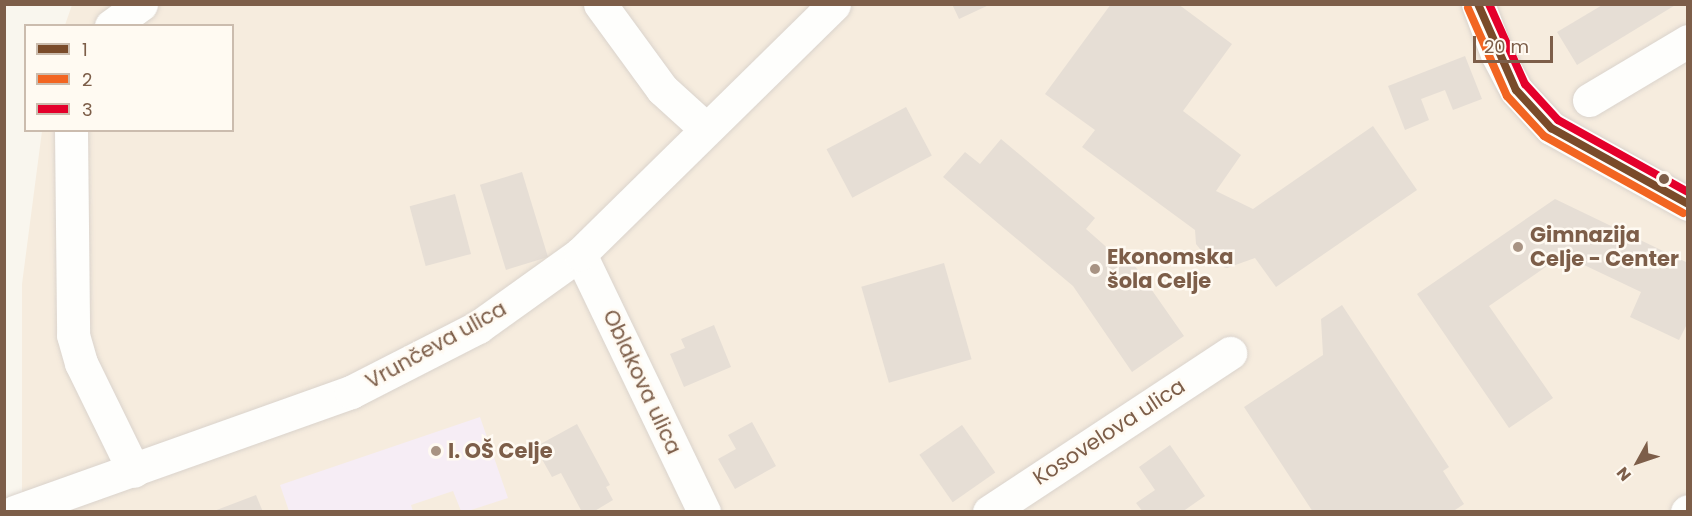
<!DOCTYPE html>
<meta charset="utf-8">
<style>
body{margin:0}
#map{position:relative;width:1692px;height:516px;overflow:hidden;background:#f9f6ee;font-family:Poppins,sans-serif}
div>[style]{position:absolute}
[style*='--x']{left:calc(var(--x)*1px);top:calc(var(--y)*1px);width:calc(var(--w)*1px);rotate:calc(var(--a)*1deg)}
.residential>*{inset:0;background:#f6ecde}
.education>*{inset:0;background:#f6edf5}
.building>*{inset:0;background:#e6ded5;transform-origin:0 0}
.roads{filter:drop-shadow(0 0 2px #dad3cc) drop-shadow(0 0 2px #dad3cc)}
.minor>*{height:33px;margin:-16.5px;padding:0 16.5px;transform-origin:16.5px;border-radius:16.5px;background:#fefefc}
.bus-1>*{height:8px;margin:-4px;padding:0 4px;transform-origin:4px;border-radius:4px;background:#7a4b2a}
.bus-2>*{height:8px;margin:-4px;padding:0 4px;transform-origin:4px;border-radius:4px;background:#f26522}
.bus-3>*{height:8px;margin:-4px;padding:0 4px;transform-origin:4px;border-radius:4px;background:#e4002b}
.dots>*{width:16px;height:16px;translate:-50% -50%;box-sizing:border-box;border:3px solid #fffaf2;border-radius:50%}
span{translate:-50% -50%;white-space:nowrap;text-align:center;line-height:1.15;-webkit-text-stroke:5px #fffaf2;paint-order:stroke}
.poi-label{font-size:21px;color:#7d5e49;font-weight:700}
.left{translate:0 -50%;text-align:left}
.street-label{font-size:21px;color:#7d5e49}
.frame{position:absolute;inset:0;border:6px solid #7d5e49;pointer-events:none}
.legend{position:absolute;left:24px;top:24px;width:210px;height:108px;box-sizing:border-box;background:#fffaf2;border:2px solid #cbbcae;margin:0;padding:8px 10px;list-style:none;font-size:18px;color:#7d5e49}
.legend li{display:flex;align-items:center;gap:12px;height:30px}
.legend b{width:30px;border:2px solid #cbbcae}
.north{position:absolute;left:1608px;top:432px;width:60px;height:60px;-webkit-text-stroke:4px #fffaf2;paint-order:stroke;rotate:230deg;font-size:16px;font-weight:700;line-height:24px;text-align:center;color:#7d5e49}
.north::after{content:'';display:block;margin:auto;width:21px;height:27px;background:#7d5e49;clip-path:polygon(50% 0,100% 100%,50% 72%,0 100%)}
.scale{position:absolute;left:1473px;top:36px;width:80px;height:27px;box-sizing:border-box;border:3px solid #7d5e49;border-top:0;padding-left:8px;font-size:18px;line-height:21px;white-space:nowrap;color:#7d5e49;-webkit-text-stroke:4px #fffaf2;paint-order:stroke}
</style>
<div id="map">
<div class="residential">
<div style="clip-path:polygon(72px 5px,1687px 5px,1687px 511px,22px 512px,22px 284px,42px 131px,232px 130px,232px 26px,65px 25px)"></div>
</div>
<div class="education">
<div style="clip-path:polygon(480px 417px,508px 498px,468px 511px,461px 511px,453px 491px,411px 505px,413px 511px,289px 511px,280px 485px)"></div>
</div>
<div class="building">
<div style="clip-path:polygon(952px 4px,991px 4px,959px 19px)"></div>
<div style="clip-path:polygon(1111px 4px,1178px 4px,1232px 44px,1183px 111px,1241px 155px,1216px 191px,1253px 209px,1373px 126px,1417px 190px,1276px 287px,1255px 258px,1227px 268px,1212px 264px,1196px 244px,1195px 230px,1082px 147px,1095px 130px,1045px 94px)"></div>
<div style="clip-path:polygon(1604px 4px,1677px 4px,1577px 65px,1557px 32px)"></div>
<div style="clip-path:polygon(1465px 56px,1482px 99px,1453px 110px,1445px 90px,1421px 99px,1429px 120px,1405px 130px,1388px 86px)"></div>
<div style="left:906px;top:107px;width:55px;height:90px;rotate:62deg"></div>
<div style="clip-path:polygon(1001px 139px,1095px 218px,1086px 229px,1112px 252px,1121px 246px,1184px 336px,1132px 372px,1073px 286px,943px 177px,965px 152px,980px 164px)"></div>
<div style="left:522px;top:172px;width:89px;height:44px;rotate:73deg"></div>
<div style="left:455px;top:194px;width:62px;height:47px;rotate:75deg"></div>
<div style="clip-path:polygon(1555px 199px,1688px 263px,1688px 322px,1679px 340px,1630px 317px,1641px 292px,1563px 255px,1489px 306px,1553px 398px,1509px 428px,1417px 294px)"></div>
<div style="left:944px;top:263px;width:100px;height:86px;rotate:74deg"></div>
<div style="clip-path:polygon(1342px 305px,1449px 467px,1443px 471px,1464px 504px,1452px 512px,1313px 512px,1244px 407px,1323px 355px,1321px 319px)"></div>
<div style="clip-path:polygon(714px 325px,731px 367px,684px 387px,670px 354px,685px 348px,681px 339px)"></div>
<div style="clip-path:polygon(752px 422px,776px 466px,735px 489px,718px 459px,736px 449px,728px 435px)"></div>
<div style="clip-path:polygon(577px 424px,610px 485px,606px 487px,613px 500px,593px 512px,582px 512px,561px 473px,552px 477px,535px 447px)"></div>
<div style="left:962px;top:425px;width:58px;height:52px;rotate:55deg"></div>
<div style="clip-path:polygon(1170px 445px,1205px 496px,1182px 512px,1143px 512px,1136px 503px,1155px 490px,1139px 467px)"></div>
<div style="clip-path:polygon(256px 495px,263px 512px,214px 512px,214px 511px)"></div>
</div>
<div class="roads">
<div class="minor">
<div style="--x:600;--y:4;--w:105;--a:53.9"></div>
<div style="--x:662;--y:89;--w:58;--a:42.2"></div>
<div style="--x:1478;--y:4;--w:53;--a:69.2"></div>
<div style="--x:1497;--y:54;--w:41;--a:62.2"></div>
<div style="--x:1516;--y:90;--w:52;--a:47.4"></div>
<div style="--x:1551;--y:128;--w:157;--a:29"></div>
<div style="--x:111;--y:26;--w:37;--a:-36"></div>
<div style="--x:1589;--y:100;--w:115;--a:-30.8"></div>
<div style="--x:71;--y:130;--w:205;--a:89.4"></div>
<div style="--x:73;--y:335;--w:29;--a:74"></div>
<div style="--x:81;--y:363;--w:120;--a:63.9"></div>
<div style="--x:580;--y:254;--w:286;--a:64.3"></div>
<div style="--x:14;--y:512;--w:358;--a:-19.6"></div>
<div style="--x:351;--y:392;--w:143;--a:-27.1"></div>
<div style="--x:478;--y:327;--w:125;--a:-35.6"></div>
<div style="--x:580;--y:254;--w:356;--a:-44.5"></div>
<div style="--x:989;--y:512;--w:289;--a:-33.4"></div>
<div style="--x:1687;--y:512;--w:1;--a:-45"></div>
</div>
</div>
<div class="bus-1">
<div style="--x:1478;--y:4;--w:94;--a:66.2"></div>
<div style="--x:1516;--y:90;--w:52;--a:47.4"></div>
<div style="--x:1551;--y:128;--w:157;--a:29"></div>
</div>
<div class="bus-2">
<div style="--x:1468;--y:8;--w:96;--a:66.1"></div>
<div style="--x:1507;--y:96;--w:54;--a:47.2"></div>
<div style="--x:1544;--y:136;--w:159;--a:29"></div>
</div>
<div class="bus-3">
<div style="--x:1489;--y:4;--w:88;--a:65.8"></div>
<div style="--x:1525;--y:84;--w:49;--a:47.5"></div>
<div style="--x:1558;--y:120;--w:149;--a:29"></div>
</div>
<div class="dots">
<div style="left:1664px;top:179px;background:#7d5e49"></div>
<div style="left:1518px;top:247px;background:#a89383"></div>
<div style="left:1095px;top:269px;background:#a89383"></div>
<div style="left:436px;top:451px;background:#a89383"></div>
</div>
<div class="poi-label">
<span class="left" style="left:1530px;top:247px">Gimnazija<br>Celje - Center</span>
<span class="left" style="left:1107px;top:269px">Ekonomska<br>šola Celje</span>
<span class="left" style="left:448px;top:451px">I. OŠ Celje</span>
</div>
<div class="street-label">
<span style="left:436px;top:345px;rotate:-29deg">Vrunčeva ulica</span>
<span style="left:642px;top:382px;rotate:65deg">Oblakova ulica</span>
<span style="left:1109px;top:432px;rotate:-33deg">Kosovelova ulica</span>
</div>
<div class="frame"></div>
<ul class="legend">
<li><b style="height:8px;background:#7a4b2a"></b>1</li>
<li><b style="height:8px;background:#f26522"></b>2</li>
<li><b style="height:8px;background:#e4002b"></b>3</li>
</ul>
<div class="north">N</div>
<div class="scale">20 m</div>
</div>
